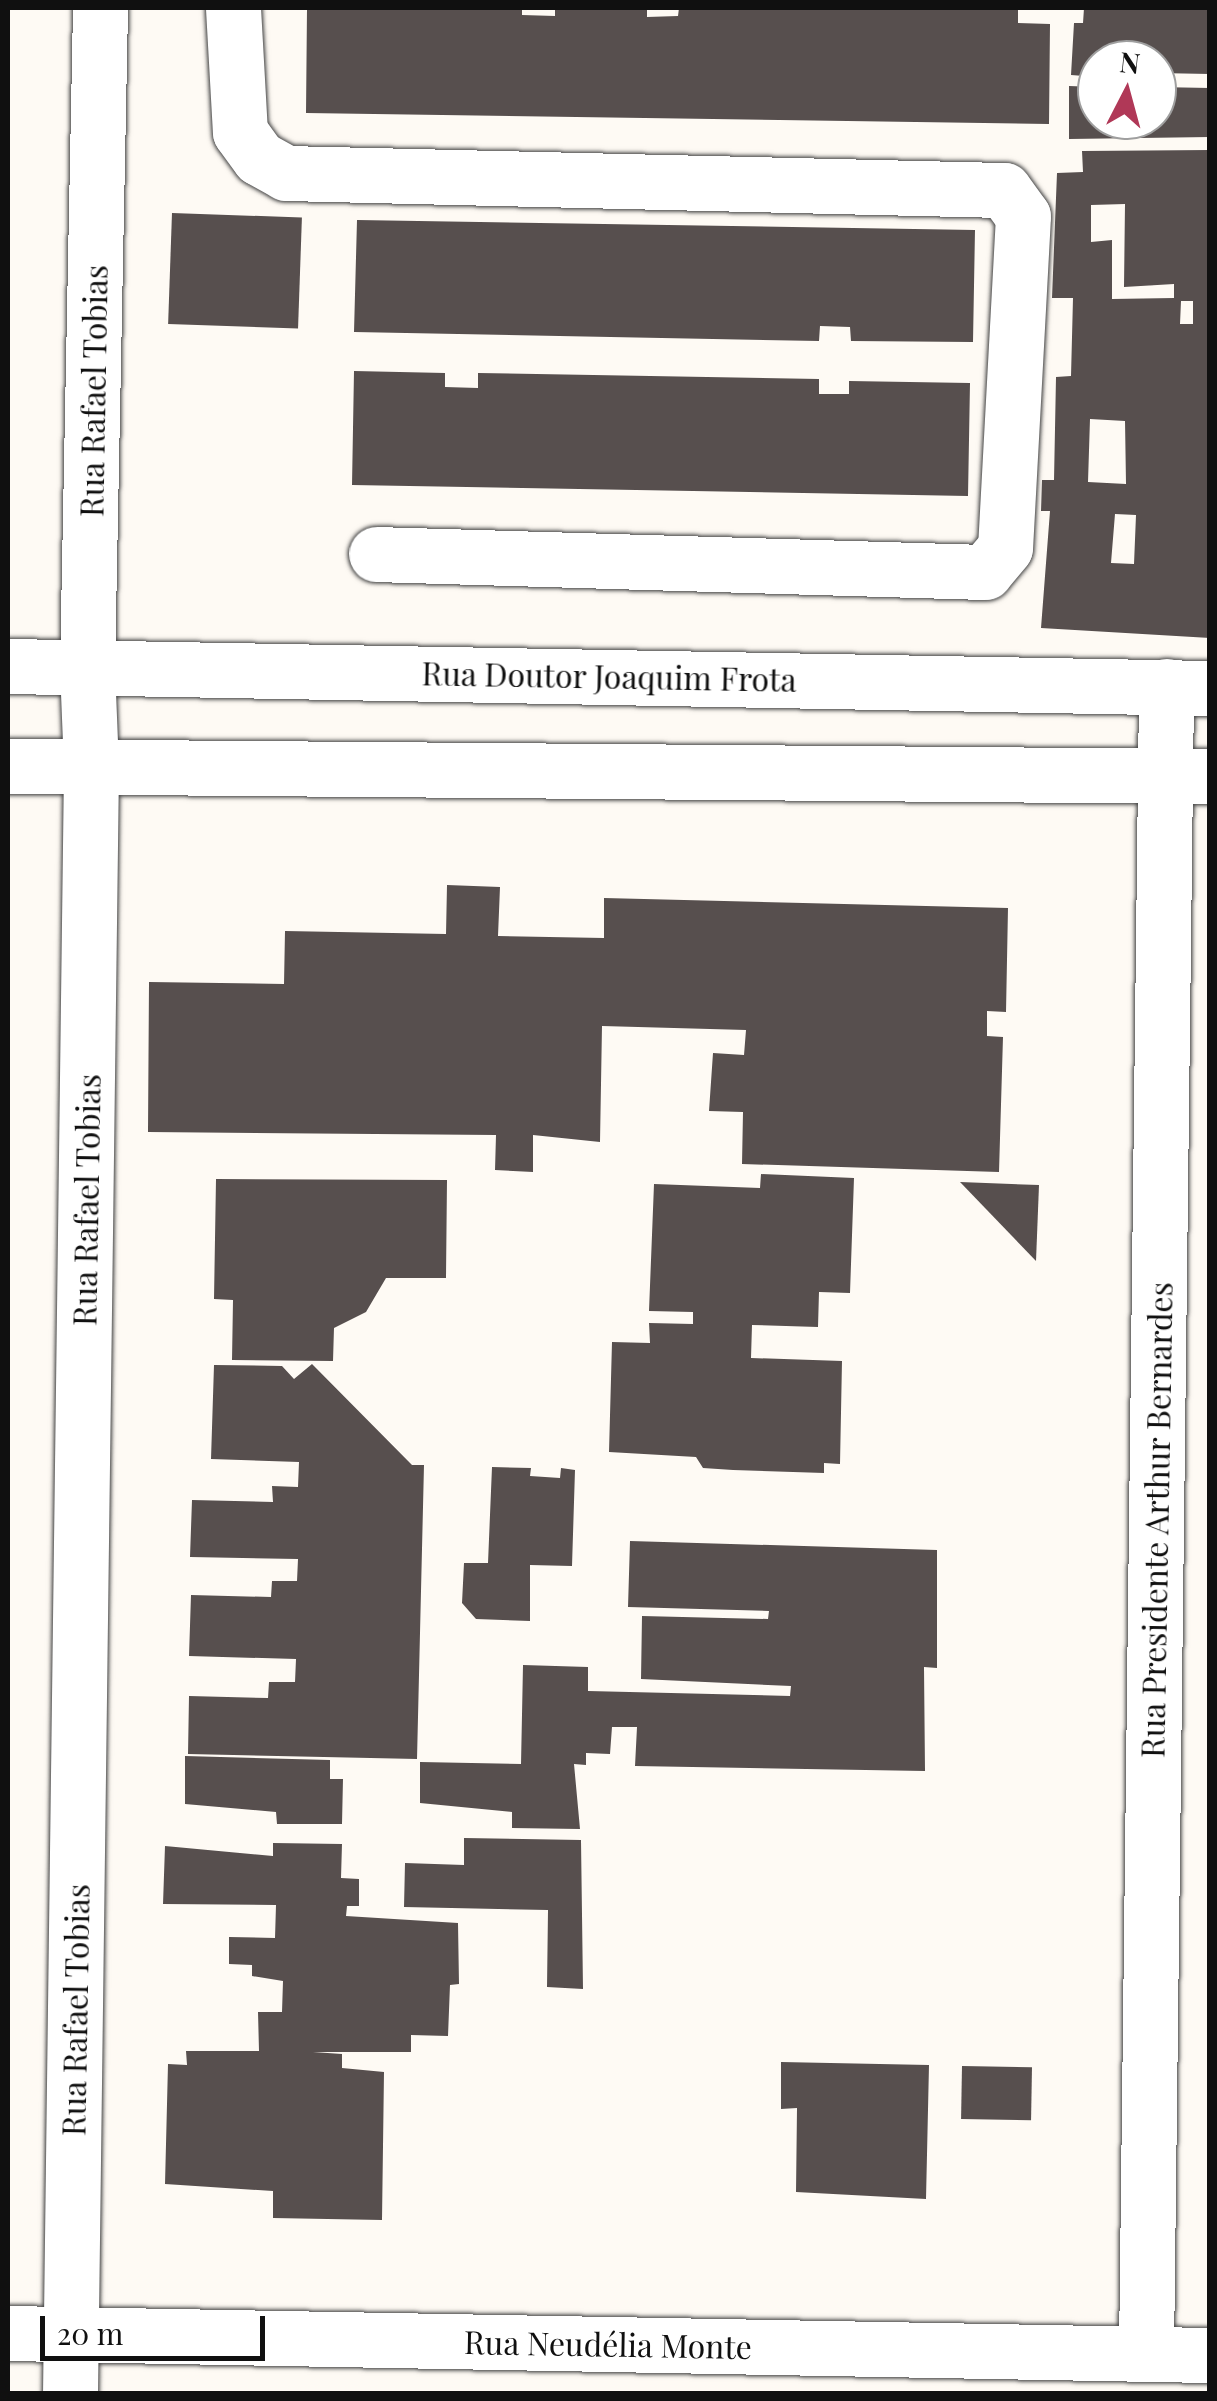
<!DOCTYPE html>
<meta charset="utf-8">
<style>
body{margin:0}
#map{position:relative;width:1217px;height:2401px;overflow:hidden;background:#fefaf4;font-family:"Playfair Display",serif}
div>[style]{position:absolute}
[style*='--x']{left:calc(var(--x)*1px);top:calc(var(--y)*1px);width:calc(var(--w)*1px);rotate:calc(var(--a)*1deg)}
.building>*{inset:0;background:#574f4e;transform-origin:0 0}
.roads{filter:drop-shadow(0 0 2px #434343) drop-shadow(0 0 2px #434343)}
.minor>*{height:55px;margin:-27.5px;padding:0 27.5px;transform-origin:27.5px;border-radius:27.5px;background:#fff}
span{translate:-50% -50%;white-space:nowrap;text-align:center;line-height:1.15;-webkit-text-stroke:10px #fff;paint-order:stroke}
.street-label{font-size:32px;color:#101010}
.frame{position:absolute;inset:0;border:10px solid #101010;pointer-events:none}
.north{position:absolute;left:1077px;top:40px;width:100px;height:100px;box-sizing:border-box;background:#fff;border:2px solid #9f9f9f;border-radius:50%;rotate:6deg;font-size:28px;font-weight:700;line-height:40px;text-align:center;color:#101010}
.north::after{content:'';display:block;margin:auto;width:35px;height:45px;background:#b03857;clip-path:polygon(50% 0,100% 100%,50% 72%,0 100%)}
.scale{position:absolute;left:40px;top:2316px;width:225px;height:45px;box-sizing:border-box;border:5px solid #101010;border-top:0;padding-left:12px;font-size:30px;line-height:35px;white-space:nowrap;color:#101010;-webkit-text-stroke:8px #fff;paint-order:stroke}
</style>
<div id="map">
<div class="building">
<div style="clip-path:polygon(307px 8px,522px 8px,522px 15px,555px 16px,555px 8px,647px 8px,647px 17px,678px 16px,679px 8px,1018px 10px,1018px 23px,1050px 24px,1049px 124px,306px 113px)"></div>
<div style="clip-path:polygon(1084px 8px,1210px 8px,1210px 74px,1157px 73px,1157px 60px,1097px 60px,1097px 77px,1071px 75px,1074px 23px,1083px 23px)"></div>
<div style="clip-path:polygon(1069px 86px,1097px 87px,1097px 120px,1157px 120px,1157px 87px,1210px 88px,1210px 137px,1069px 139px)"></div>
<div style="clip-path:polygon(evenodd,1210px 150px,1210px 638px,1041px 628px,1050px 511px,1041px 511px,1042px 480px,1054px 480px,1056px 377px,1071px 376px,1073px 298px,1052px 298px,1057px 173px,1083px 172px,1082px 151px,1210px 150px,1125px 204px,1124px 287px,1174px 284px,1174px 298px,1112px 299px,1112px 240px,1091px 242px,1091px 205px,1125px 204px,1210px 150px,1181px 301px,1193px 301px,1193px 324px,1180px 324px,1181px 301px,1210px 150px,1090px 419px,1125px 421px,1126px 484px,1088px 482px,1090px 419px,1210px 150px,1115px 514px,1136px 515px,1134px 564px,1111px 563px,1115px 514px)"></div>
<div style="left:172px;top:213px;width:130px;height:111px;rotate:2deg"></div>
<div style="clip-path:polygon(357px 220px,975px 230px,973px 342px,851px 341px,850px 327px,820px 326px,819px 341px,354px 332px)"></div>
<div style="clip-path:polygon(354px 371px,445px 373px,445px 387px,478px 388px,478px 373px,819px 379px,819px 394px,849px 394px,849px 381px,970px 383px,968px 496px,352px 485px)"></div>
<div style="clip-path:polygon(447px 885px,500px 887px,498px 936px,604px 938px,604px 898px,1008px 908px,1006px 1012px,987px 1011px,987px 1036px,1003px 1037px,999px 1172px,742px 1164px,743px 1112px,709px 1111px,713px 1053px,744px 1055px,746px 1030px,602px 1026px,600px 1142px,533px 1135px,533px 1172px,495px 1170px,496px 1135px,148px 1132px,149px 982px,284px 984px,285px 931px,446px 934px)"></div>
<div style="clip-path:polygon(761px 1174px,854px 1178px,850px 1293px,819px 1292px,818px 1327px,752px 1325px,751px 1358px,842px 1361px,840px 1464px,824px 1463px,824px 1473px,733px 1470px,703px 1468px,696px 1457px,609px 1452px,612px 1342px,650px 1343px,649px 1323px,693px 1324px,693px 1312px,649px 1311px,654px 1184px,760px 1188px)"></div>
<div style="clip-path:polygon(216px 1179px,447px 1180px,446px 1278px,386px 1278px,366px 1312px,334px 1328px,333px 1361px,232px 1360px,233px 1300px,214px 1299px)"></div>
<div style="clip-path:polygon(960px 1182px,1039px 1185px,1036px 1261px)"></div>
<div style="clip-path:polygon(312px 1364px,412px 1465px,424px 1465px,417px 1759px,188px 1754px,189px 1696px,268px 1698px,269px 1682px,295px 1682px,296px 1659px,189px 1656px,191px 1595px,271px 1597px,272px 1581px,297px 1581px,298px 1559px,190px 1557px,192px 1500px,273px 1502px,272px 1486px,298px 1487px,299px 1462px,211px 1459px,214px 1365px,282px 1366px,294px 1379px)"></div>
<div style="clip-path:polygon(492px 1467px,531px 1468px,530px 1476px,560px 1478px,561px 1468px,575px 1470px,572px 1566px,530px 1565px,530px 1621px,476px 1619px,462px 1603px,464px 1563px,488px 1563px)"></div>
<div style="clip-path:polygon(630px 1541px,937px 1550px,937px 1668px,924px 1667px,925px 1771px,635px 1766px,637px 1727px,612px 1727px,610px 1754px,586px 1753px,586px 1765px,574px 1764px,580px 1829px,512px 1828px,512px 1812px,420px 1803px,420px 1762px,521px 1764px,523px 1665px,588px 1667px,588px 1691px,790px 1696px,791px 1686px,641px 1679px,642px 1616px,768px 1619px,769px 1611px,628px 1607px)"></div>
<div style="clip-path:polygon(185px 1756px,330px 1760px,330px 1779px,343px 1779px,342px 1824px,277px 1824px,276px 1812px,185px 1804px)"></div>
<div style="clip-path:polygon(464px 1838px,581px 1840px,583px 1989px,547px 1987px,548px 1910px,404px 1907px,405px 1863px,464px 1865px)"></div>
<div style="clip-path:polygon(273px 1843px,342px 1844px,341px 1878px,359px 1879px,359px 1906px,347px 1906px,346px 1916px,458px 1923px,459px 1984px,450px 1985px,448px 2036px,411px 2035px,411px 2052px,313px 2052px,342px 2054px,342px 2068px,384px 2072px,382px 2220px,273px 2218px,273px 2191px,165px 2184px,168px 2064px,187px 2065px,186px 2051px,259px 2051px,258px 2012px,282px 2012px,283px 1981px,252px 1976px,252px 1965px,229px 1964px,229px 1937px,275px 1938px,276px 1905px,163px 1904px,165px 1846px,273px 1856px)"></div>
<div style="clip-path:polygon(781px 2062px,929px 2065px,926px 2199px,796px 2192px,797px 2108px,781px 2109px)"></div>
<div style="left:962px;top:2066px;width:70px;height:53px;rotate:1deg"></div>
</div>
<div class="roads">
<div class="minor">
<div style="--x:233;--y:8;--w:124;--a:86.8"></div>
<div style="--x:240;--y:132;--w:32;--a:54"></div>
<div style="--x:259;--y:158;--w:31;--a:29"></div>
<div style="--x:286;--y:173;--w:718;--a:1.36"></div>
<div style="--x:1004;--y:190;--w:32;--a:54"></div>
<div style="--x:1023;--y:216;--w:332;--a:93.1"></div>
<div style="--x:1005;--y:548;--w:31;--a:130"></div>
<div style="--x:985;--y:572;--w:609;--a:-178.31"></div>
<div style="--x:8;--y:666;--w:1202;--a:1.05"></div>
<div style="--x:8;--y:766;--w:1202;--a:0.48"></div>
<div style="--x:8;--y:2333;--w:1202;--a:1.05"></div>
<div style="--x:1146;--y:2354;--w:1668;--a:-89.31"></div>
<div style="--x:70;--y:2394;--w:1627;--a:-89.26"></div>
<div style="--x:91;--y:767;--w:100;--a:-92.3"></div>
<div style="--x:87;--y:667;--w:659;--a:-88.87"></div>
</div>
</div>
<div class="street-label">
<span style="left:93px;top:391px;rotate:-89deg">Rua Rafael Tobias</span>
<span style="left:609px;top:676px;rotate:1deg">Rua Doutor Joaquim Frota</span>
<span style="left:86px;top:1200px;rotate:-89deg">Rua Rafael Tobias</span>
<span style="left:1156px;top:1520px;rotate:-89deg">Rua Presidente Arthur Bernardes</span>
<span style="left:75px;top:2010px;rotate:-89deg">Rua Rafael Tobias</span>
<span style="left:608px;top:2344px;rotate:1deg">Rua Neudélia Monte</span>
</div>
<div class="frame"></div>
<div class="north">N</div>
<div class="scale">20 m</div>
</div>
